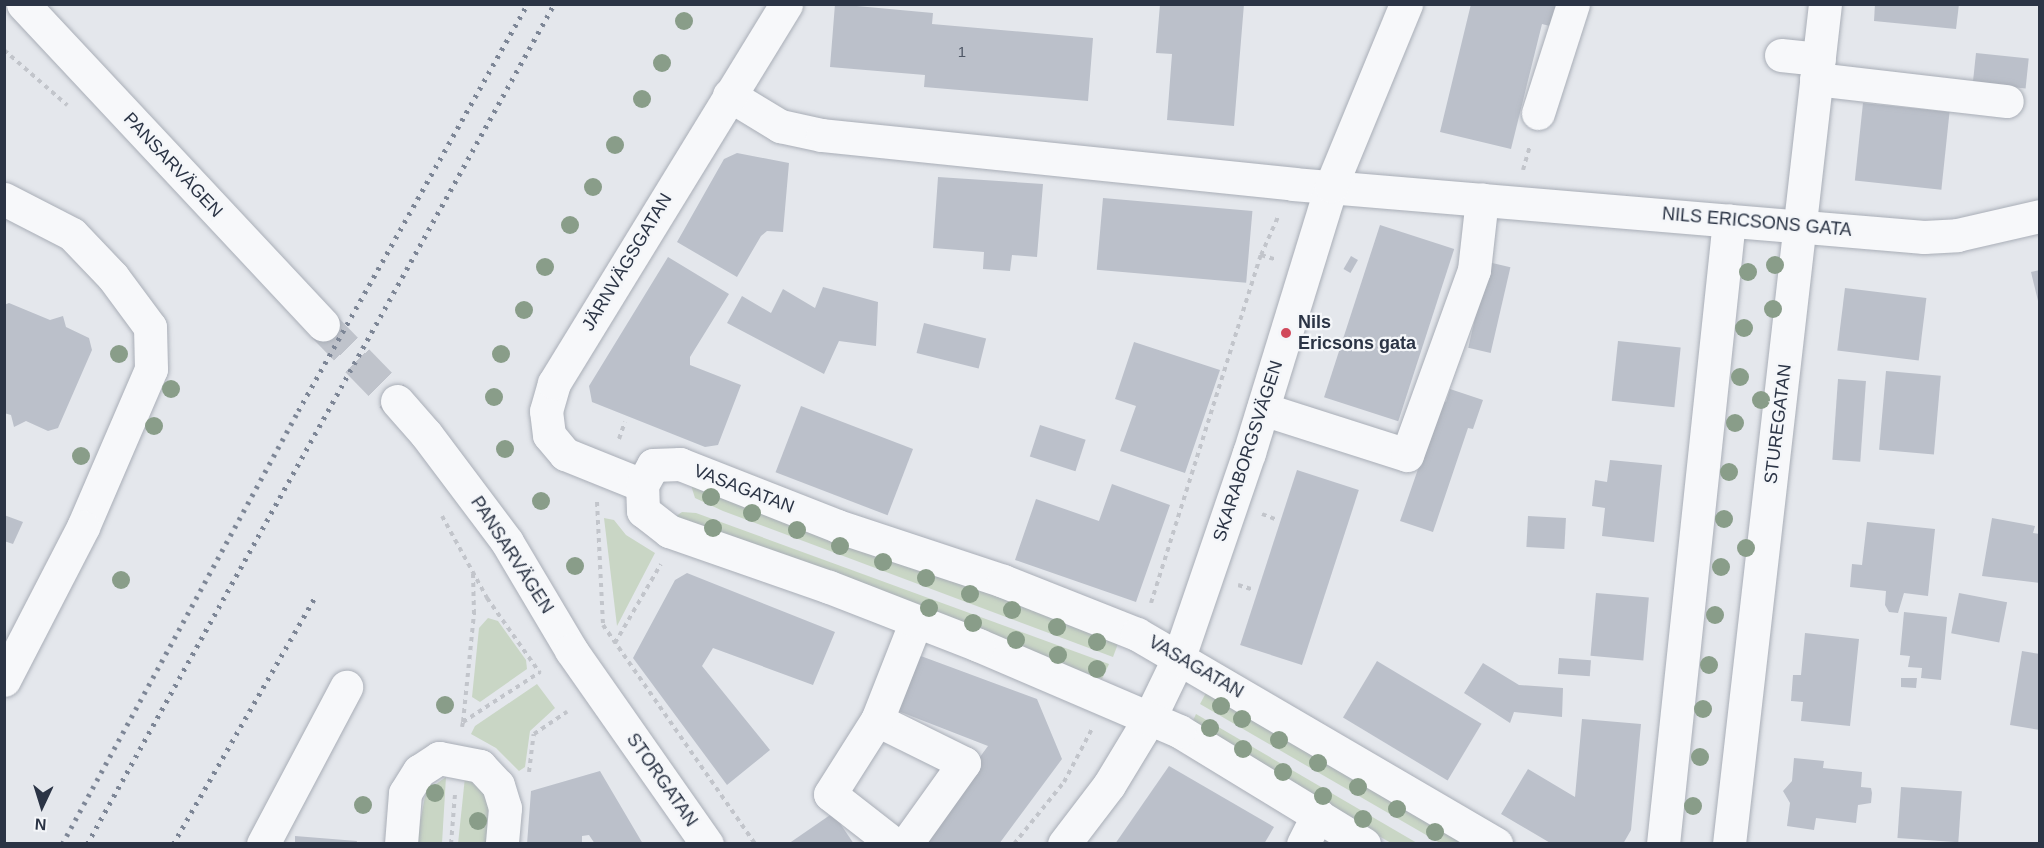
<!DOCTYPE html>
<meta charset="utf-8">
<style>
body{margin:0}
#map{position:relative;width:2044px;height:848px;overflow:hidden;background:#e4e7ec;font-family:Arial,sans-serif}
div>[style]{position:absolute}
[style*='--x']{left:calc(var(--x)*1px);top:calc(var(--y)*1px);width:calc(var(--w)*1px);rotate:calc(var(--a)*1deg)}
.green>*{inset:0;background:#c9d6c5}
.building>*{inset:0;background:#bbc0ca;transform-origin:0 0}
.minor-tunnel>*{height:33px;margin-top:-16.5px;transform-origin:0;background:repeating-linear-gradient(90deg,#bfc3cb 0 33px,transparent 0 49px)}
.path>*{height:4px;margin-top:-2px;transform-origin:0;background:repeating-linear-gradient(90deg,#c2c5cb 0 4.5px,transparent 0 9px)}
.roads{filter:drop-shadow(0 0 2px #a9aeb7) drop-shadow(0 0 2px #a9aeb7)}
.minor>*{height:33px;margin:-16.5px;padding:0 16.5px;transform-origin:16.5px;border-radius:16.5px;background:#f7f8fa}
.rail>*{height:4.5px;margin-top:-2.25px;transform-origin:0;background:repeating-linear-gradient(90deg,#7d8696 0 3px,transparent 0 9px)}
.trees>*{width:18px;height:18px;margin:-9px;border-radius:50%;background:#899d89}
.dots>*{width:16px;height:16px;translate:-50% -50%;box-sizing:border-box;border:3px solid #f4f6f9;border-radius:50%}
span{translate:-50% -50%;white-space:nowrap;text-align:center;line-height:1.15;-webkit-text-stroke:4.5px #f4f6f9;paint-order:stroke}
.number-label{font-size:15px;color:#4f5766}
.number-label span{-webkit-text-stroke-width:0}
.street-label{font-size:18px;color:#2b3445}
.poi-label{font-size:18px;color:#2b3445;font-weight:700}
.left{translate:0 -50%;text-align:left}
.frame{position:absolute;inset:0;border:6px solid #2b3445;pointer-events:none}
.north{position:absolute;left:12px;top:776px;width:60px;height:60px;-webkit-text-stroke:4px #f4f6f9;paint-order:stroke;rotate:184deg;font-size:16px;font-weight:700;line-height:24px;text-align:center;color:#2b3445}
.north::after{content:'';display:block;margin:auto;width:21px;height:27px;background:#2b3445;clip-path:polygon(50% 0,100% 100%,50% 72%,0 100%)}
</style>
<div id="map">
<div class="green">
<div style="clip-path:polygon(689px 479px,1119px 641px,1113px 657px,723px 511px,695px 498px)"></div>
<div style="clip-path:polygon(682px 512px,696px 513px,1109px 664px,1102px 679px,672px 519px)"></div>
<div style="clip-path:polygon(604px 518px,614px 520px,626px 535px,655px 553px,617px 626px)"></div>
<div style="clip-path:polygon(488px 618px,498px 621px,526px 660px,527px 669px,480px 702px,472px 697px,479px 628px)"></div>
<div style="clip-path:polygon(537px 684px,555px 708px,530px 731px,525px 767px,519px 771px,496px 748px,471px 734px,475px 726px)"></div>
<div style="clip-path:polygon(1208px 689px,1469px 843px,1440px 843px,1200px 704px)"></div>
<div style="clip-path:polygon(1196px 714px,1417px 843px,1391px 843px,1190px 727px)"></div>
<div style="clip-path:polygon(446px 777px,442px 843px,416px 844px,426px 791px)"></div>
<div style="clip-path:polygon(465px 777px,476px 782px,485px 794px,490px 809px,487px 843px,458px 844px)"></div>
</div>
<div class="building">
<div style="clip-path:polygon(835px 4px,933px 13px,932px 24px,1093px 38px,1088px 101px,924px 87px,925px 75px,830px 67px)"></div>
<div style="clip-path:polygon(1160px 4px,1244px 4px,1234px 126px,1167px 120px,1172px 54px,1156px 53px)"></div>
<div style="clip-path:polygon(1471px 4px,1560px 4px,1554px 27px,1542px 24px,1511px 149px,1440px 132px)"></div>
<div style="clip-path:polygon(1875px 4px,1959px 4px,1956px 29px,1874px 21px)"></div>
<div style="left:1976px;top:53px;width:53px;height:30px;rotate:6deg"></div>
<div style="left:1863px;top:103px;width:87px;height:78px;rotate:6deg"></div>
<div style="clip-path:polygon(737px 153px,789px 163px,783px 232px,767px 231px,761px 236px,737px 277px,677px 242px,724px 159px)"></div>
<div style="clip-path:polygon(938px 177px,1043px 184px,1037px 257px,1012px 255px,1010px 271px,983px 269px,984px 252px,933px 248px)"></div>
<div style="left:1103px;top:198px;width:150px;height:72px;rotate:5deg"></div>
<div style="left:1380px;top:225px;width:78px;height:181px;rotate:18deg"></div>
<div style="left:1351px;top:256px;width:8px;height:15px;rotate:30deg"></div>
<div style="clip-path:polygon(668px 257px,729px 294px,690px 357px,690px 365px,741px 385px,718px 445px,705px 447px,592px 402px,589px 386px)"></div>
<div style="left:1488px;top:262px;width:23px;height:88px;rotate:13deg"></div>
<div style="clip-path:polygon(2040px 270px,2040px 305px,2039px 305px,2031px 272px)"></div>
<div style="clip-path:polygon(823px 287px,878px 302px,876px 346px,839px 341px,824px 374px,727px 323px,742px 296px,771px 313px,783px 289px,815px 308px)"></div>
<div style="left:1845px;top:288px;width:82px;height:63px;rotate:7deg"></div>
<div style="clip-path:polygon(9px 303px,50px 320px,63px 316px,66px 327px,89px 338px,92px 350px,58px 428px,48px 431px,26px 421px,14px 427px,11px 415px,4px 413px,4px 305px)"></div>
<div style="left:924px;top:323px;width:64px;height:31px;rotate:14deg"></div>
<div style="left:1618px;top:341px;width:63px;height:60px;rotate:6deg"></div>
<div style="clip-path:polygon(1134px 342px,1220px 370px,1185px 473px,1120px 451px,1136px 406px,1115px 399px)"></div>
<div style="left:1886px;top:371px;width:55px;height:79px;rotate:5deg"></div>
<div style="left:1838px;top:379px;width:28px;height:81px;rotate:4deg"></div>
<div style="clip-path:polygon(1450px 389px,1483px 400px,1473px 429px,1468px 428px,1433px 532px,1400px 521px,1442px 400px,1446px 402px)"></div>
<div style="left:801px;top:406px;width:120px;height:71px;rotate:21deg"></div>
<div style="left:1040px;top:425px;width:48px;height:33px;rotate:18deg"></div>
<div style="clip-path:polygon(1610px 460px,1662px 465px,1654px 542px,1602px 536px,1605px 508px,1592px 506px,1595px 480px,1607px 482px)"></div>
<div style="left:1297px;top:470px;width:65px;height:184px;rotate:18deg"></div>
<div style="clip-path:polygon(1112px 484px,1170px 505px,1136px 602px,1015px 560px,1036px 499px,1099px 521px)"></div>
<div style="clip-path:polygon(4px 515px,23px 522px,13px 544px,4px 541px)"></div>
<div style="left:1528px;top:516px;width:38px;height:31px;rotate:3deg"></div>
<div style="clip-path:polygon(1992px 518px,2035px 526px,2033px 533px,2040px 534px,2040px 583px,1982px 576px)"></div>
<div style="clip-path:polygon(1867px 522px,1935px 529px,1928px 596px,1904px 593px,1898px 613px,1889px 612px,1885px 605px,1886px 591px,1850px 587px,1852px 564px,1862px 565px)"></div>
<div style="clip-path:polygon(687px 573px,835px 632px,813px 685px,713px 648px,702px 666px,770px 750px,727px 785px,633px 658px,675px 580px)"></div>
<div style="left:1596px;top:593px;width:53px;height:63px;rotate:5deg"></div>
<div style="left:1959px;top:593px;width:49px;height:41px;rotate:11deg"></div>
<div style="clip-path:polygon(1904px 612px,1947px 617px,1941px 680px,1921px 678px,1922px 668px,1908px 667px,1910px 656px,1900px 655px)"></div>
<div style="clip-path:polygon(1805px 633px,1859px 639px,1850px 726px,1801px 721px,1803px 702px,1791px 701px,1793px 675px,1801px 675px)"></div>
<div style="clip-path:polygon(2022px 651px,2040px 654px,2040px 730px,2010px 725px)"></div>
<div style="clip-path:polygon(910px 652px,1037px 699px,1062px 759px,999px 844px,916px 844px,988px 746px,893px 709px)"></div>
<div style="left:1559px;top:658px;width:32px;height:16px;rotate:4deg"></div>
<div style="left:1377px;top:661px;width:122px;height:66px;rotate:31deg"></div>
<div style="clip-path:polygon(1483px 663px,1519px 685px,1563px 688px,1562px 717px,1514px 712px,1510px 723px,1464px 693px)"></div>
<div style="clip-path:polygon(1901px 678px,1917px 678px,1916px 688px,1901px 687px)"></div>
<div style="clip-path:polygon(1582px 719px,1641px 724px,1631px 830px,1623px 844px,1552px 844px,1501px 814px,1528px 769px,1575px 797px)"></div>
<div style="clip-path:polygon(1794px 758px,1824px 761px,1823px 768px,1862px 772px,1861px 787px,1871px 788px,1872px 793px,1871px 803px,1858px 805px,1856px 823px,1816px 818px,1814px 830px,1787px 826px,1790px 803px,1783px 791px,1792px 781px)"></div>
<div style="clip-path:polygon(1169px 766px,1274px 827px,1264px 844px,1115px 844px)"></div>
<div style="clip-path:polygon(600px 771px,643px 844px,595px 844px,589px 835px,582px 836px,582px 844px,527px 844px,531px 791px)"></div>
<div style="left:1901px;top:787px;width:61px;height:51px;rotate:4deg"></div>
<div style="clip-path:polygon(833px 813px,854px 844px,788px 844px)"></div>
<div style="clip-path:polygon(295px 836px,357px 841px,356px 844px,295px 844px)"></div>
</div>
<div class="minor-tunnel">
<div style="--x:323;--y:325;--w:106;--a:45.8"></div>
</div>
<div class="path">
<div style="--x:4;--y:50;--w:84;--a:41.1"></div>
<div style="--x:1523;--y:170;--w:25;--a:-74"></div>
<div style="--x:1261;--y:255;--w:14;--a:17"></div>
<div style="--x:619;--y:439;--w:18;--a:-71"></div>
<div style="--x:597;--y:502;--w:123;--a:87.2"></div>
<div style="--x:603;--y:625;--w:267;--a:55.2"></div>
<div style="--x:1262;--y:514;--w:17;--a:21"></div>
<div style="--x:442;--y:516;--w:94;--a:61.2"></div>
<div style="--x:487;--y:598;--w:92;--a:54.8"></div>
<div style="--x:1238;--y:585;--w:17;--a:17"></div>
<div style="--x:1151;--y:603;--w:365;--a:-72.5"></div>
<div style="--x:1261;--y:255;--w:42;--a:-65.9"></div>
<div style="--x:615;--y:643;--w:91;--a:-59.8"></div>
<div style="--x:463;--y:722;--w:109;--a:-84.2"></div>
<div style="--x:474;--y:614;--w:40;--a:-91.4"></div>
<div style="--x:462;--y:727;--w:5;--a:-79"></div>
<div style="--x:463;--y:722;--w:92;--a:-33"></div>
<div style="--x:529;--y:772;--w:38;--a:-83"></div>
<div style="--x:534;--y:734;--w:40;--a:-34"></div>
<div style="--x:451;--y:844;--w:50;--a:-85.4"></div>
<div style="--x:1014;--y:844;--w:80;--a:-51.1"></div>
<div style="--x:1064;--y:782;--w:60;--a:-62.2"></div>
</div>
<div class="roads">
<div class="minor">
<div style="--x:23;--y:4;--w:439;--a:46.9"></div>
<div style="--x:1781;--y:55;--w:38;--a:6"></div>
<div style="--x:1816;--y:79;--w:192;--a:6.6"></div>
<div style="--x:729;--y:95;--w:60;--a:31.3"></div>
<div style="--x:780;--y:126;--w:43;--a:12.1"></div>
<div style="--x:822;--y:135;--w:474;--a:5.9"></div>
<div style="--x:1293;--y:184;--w:633;--a:4.8"></div>
<div style="--x:1924;--y:237;--w:33;--a:-3"></div>
<div style="--x:1957;--y:235;--w:85;--a:-12.9"></div>
<div style="--x:1538;--y:113;--w:114;--a:-72.2"></div>
<div style="--x:4;--y:199;--w:76;--a:27.2"></div>
<div style="--x:72;--y:234;--w:59;--a:46.4"></div>
<div style="--x:113;--y:277;--w:62;--a:53.5"></div>
<div style="--x:150;--y:327;--w:42;--a:88.6"></div>
<div style="--x:151;--y:369;--w:172;--a:113.3"></div>
<div style="--x:83;--y:527;--w:172;--a:117.3"></div>
<div style="--x:397;--y:401;--w:44;--a:48.7"></div>
<div style="--x:426;--y:434;--w:135;--a:53.1"></div>
<div style="--x:507;--y:542;--w:126;--a:59.3"></div>
<div style="--x:571;--y:650;--w:237;--a:55"></div>
<div style="--x:1263;--y:409;--w:151;--a:17.7"></div>
<div style="--x:1407;--y:455;--w:197;--a:-70.1"></div>
<div style="--x:1474;--y:270;--w:71;--a:-83.6"></div>
<div style="--x:642;--y:485;--w:83;--a:-158.1"></div>
<div style="--x:565;--y:454;--w:25;--a:-130"></div>
<div style="--x:549;--y:435;--w:24;--a:-97"></div>
<div style="--x:546;--y:411;--w:29;--a:-74"></div>
<div style="--x:554;--y:383;--w:444;--a:-58.5"></div>
<div style="--x:877;--y:720;--w:97;--a:26.3"></div>
<div style="--x:964;--y:763;--w:100;--a:125.6"></div>
<div style="--x:263;--y:844;--w:178;--a:-62.1"></div>
<div style="--x:401;--y:844;--w:51;--a:-85.5"></div>
<div style="--x:405;--y:793;--w:26;--a:-58"></div>
<div style="--x:419;--y:771;--w:24;--a:-33"></div>
<div style="--x:439;--y:758;--w:42;--a:11"></div>
<div style="--x:480;--y:766;--w:26;--a:47"></div>
<div style="--x:498;--y:785;--w:24;--a:73"></div>
<div style="--x:505;--y:808;--w:36;--a:95"></div>
<div style="--x:894;--y:844;--w:81;--a:-142"></div>
<div style="--x:830;--y:794;--w:88;--a:-57.6"></div>
<div style="--x:877;--y:720;--w:106;--a:-68.5"></div>
<div style="--x:1064;--y:844;--w:74;--a:-52.7"></div>
<div style="--x:1109;--y:785;--w:77;--a:-58.8"></div>
<div style="--x:1149;--y:719;--w:69;--a:-64.2"></div>
<div style="--x:1179;--y:657;--w:216;--a:-71.1"></div>
<div style="--x:1249;--y:453;--w:279;--a:-72.9"></div>
<div style="--x:1331;--y:186;--w:197;--a:-67.6"></div>
<div style="--x:1303;--y:844;--w:33;--a:-63"></div>
<div style="--x:1364;--y:844;--w:217;--a:-148.6"></div>
<div style="--x:1179;--y:731;--w:219;--a:-156.8"></div>
<div style="--x:978;--y:645;--w:160;--a:-158.7"></div>
<div style="--x:829;--y:587;--w:170;--a:-160.7"></div>
<div style="--x:669;--y:531;--w:33;--a:-142"></div>
<div style="--x:643;--y:511;--w:26;--a:-92"></div>
<div style="--x:642;--y:485;--w:23;--a:-61"></div>
<div style="--x:653;--y:465;--w:27;--a:-2"></div>
<div style="--x:680;--y:464;--w:169;--a:21.5"></div>
<div style="--x:837;--y:526;--w:175;--a:18.3"></div>
<div style="--x:1003;--y:581;--w:144;--a:21.6"></div>
<div style="--x:1137;--y:634;--w:416;--a:30.3"></div>
<div style="--x:1663;--y:844;--w:627;--a:-83.96"></div>
<div style="--x:1729;--y:844;--w:845;--a:-83.48"></div>
</div>
</div>
<div class="rail">
<div style="--x:62;--y:844;--w:493;--a:-61.4"></div>
<div style="--x:298;--y:411;--w:467;--a:-60.6"></div>
<div style="--x:87;--y:844;--w:961;--a:-60.93"></div>
<div style="--x:173;--y:844;--w:283;--a:-60.1"></div>
</div>
<div class="trees">
<div style="left:684px;top:21px"></div>
<div style="left:662px;top:63px"></div>
<div style="left:642px;top:99px"></div>
<div style="left:615px;top:145px"></div>
<div style="left:593px;top:187px"></div>
<div style="left:570px;top:225px"></div>
<div style="left:1775px;top:265px"></div>
<div style="left:545px;top:267px"></div>
<div style="left:1748px;top:272px"></div>
<div style="left:1773px;top:309px"></div>
<div style="left:524px;top:310px"></div>
<div style="left:1744px;top:328px"></div>
<div style="left:119px;top:354px"></div>
<div style="left:501px;top:354px"></div>
<div style="left:1740px;top:377px"></div>
<div style="left:171px;top:389px"></div>
<div style="left:494px;top:397px"></div>
<div style="left:1761px;top:400px"></div>
<div style="left:1735px;top:423px"></div>
<div style="left:154px;top:426px"></div>
<div style="left:505px;top:449px"></div>
<div style="left:81px;top:456px"></div>
<div style="left:1729px;top:472px"></div>
<div style="left:711px;top:497px"></div>
<div style="left:541px;top:501px"></div>
<div style="left:752px;top:513px"></div>
<div style="left:1724px;top:519px"></div>
<div style="left:713px;top:528px"></div>
<div style="left:797px;top:530px"></div>
<div style="left:840px;top:546px"></div>
<div style="left:1746px;top:548px"></div>
<div style="left:883px;top:562px"></div>
<div style="left:575px;top:566px"></div>
<div style="left:1721px;top:567px"></div>
<div style="left:926px;top:578px"></div>
<div style="left:121px;top:580px"></div>
<div style="left:970px;top:594px"></div>
<div style="left:929px;top:608px"></div>
<div style="left:1012px;top:610px"></div>
<div style="left:1715px;top:615px"></div>
<div style="left:973px;top:623px"></div>
<div style="left:1057px;top:627px"></div>
<div style="left:1016px;top:640px"></div>
<div style="left:1097px;top:642px"></div>
<div style="left:1058px;top:655px"></div>
<div style="left:1709px;top:665px"></div>
<div style="left:1097px;top:669px"></div>
<div style="left:445px;top:705px"></div>
<div style="left:1221px;top:706px"></div>
<div style="left:1703px;top:709px"></div>
<div style="left:1242px;top:719px"></div>
<div style="left:1210px;top:728px"></div>
<div style="left:1279px;top:740px"></div>
<div style="left:1243px;top:749px"></div>
<div style="left:1700px;top:757px"></div>
<div style="left:1318px;top:763px"></div>
<div style="left:1283px;top:772px"></div>
<div style="left:1358px;top:787px"></div>
<div style="left:435px;top:793px"></div>
<div style="left:1323px;top:796px"></div>
<div style="left:363px;top:805px"></div>
<div style="left:1693px;top:806px"></div>
<div style="left:1397px;top:809px"></div>
<div style="left:1363px;top:819px"></div>
<div style="left:478px;top:821px"></div>
<div style="left:1435px;top:832px"></div>
</div>
<div class="dots">
<div style="left:1286px;top:333px;background:#d1495b"></div>
</div>
<div class="number-label">
<span style="left:962px;top:52px">1</span>
</div>
<div class="street-label">
<span style="left:173px;top:165px;rotate:47deg">PANSARVÄGEN</span>
<span style="left:1757px;top:222px;rotate:5deg">NILS ERICSONS GATA</span>
<span style="left:627px;top:262px;rotate:-59deg">JÄRNVÄGSGATAN</span>
<span style="left:1778px;top:424px;rotate:-83deg">STUREGATAN</span>
<span style="left:1248px;top:451px;rotate:-72deg">SKARABORGSVÄGEN</span>
<span style="left:744px;top:489px;rotate:21deg">VASAGATAN</span>
<span style="left:512px;top:555px;rotate:57deg">PANSARVÄGEN</span>
<span style="left:1196px;top:667px;rotate:30deg">VASAGATAN</span>
<span style="left:662px;top:780px;rotate:55deg">STORGATAN</span>
</div>
<div class="poi-label">
<span class="left" style="left:1298px;top:333px">Nils<br>Ericsons gata</span>
</div>
<div class="frame"></div>
<div class="north">N</div>
</div>
